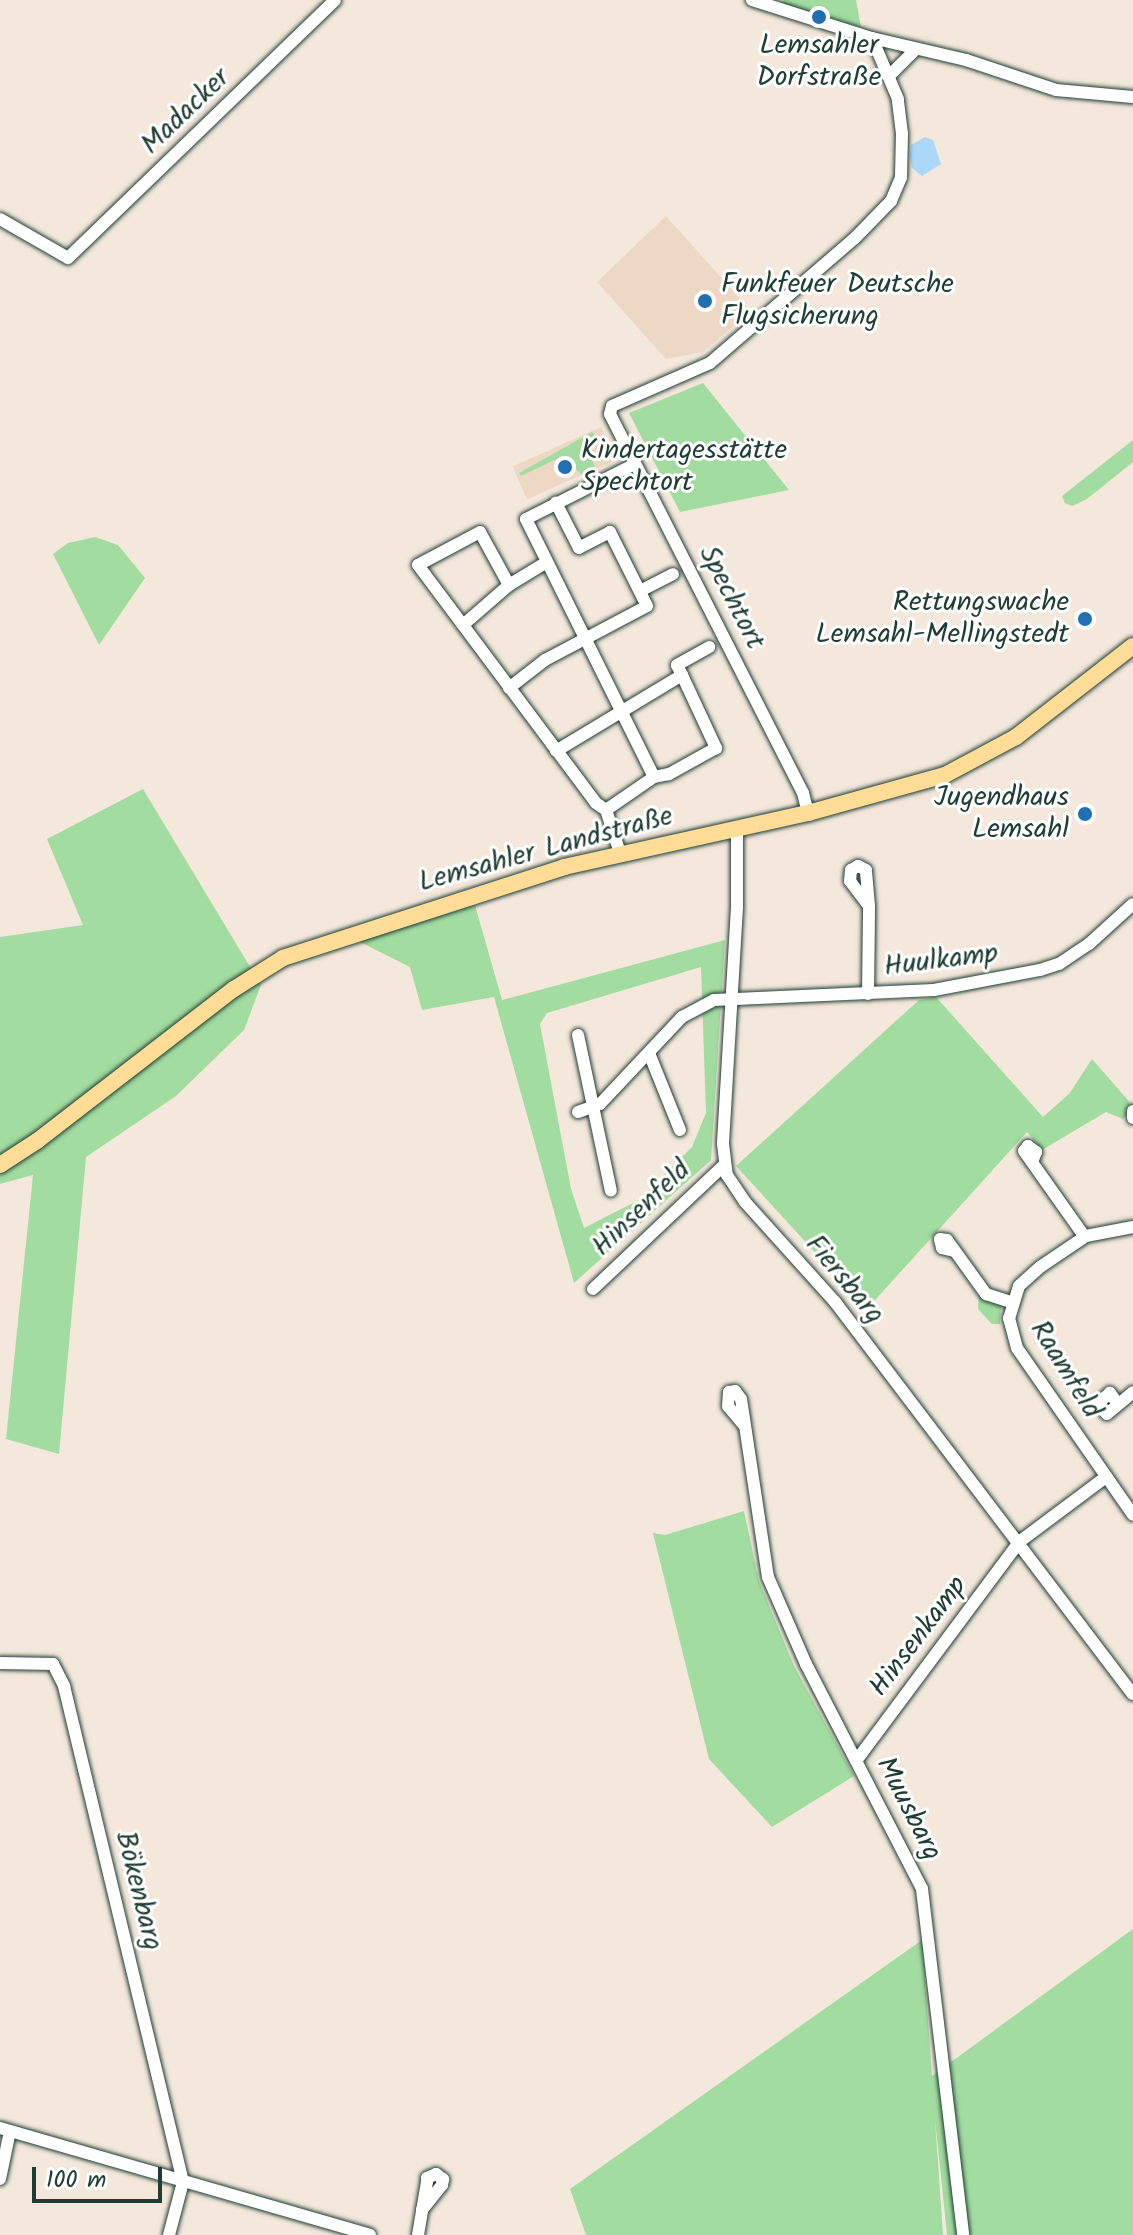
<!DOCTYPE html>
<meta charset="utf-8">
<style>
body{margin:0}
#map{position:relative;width:1133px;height:2235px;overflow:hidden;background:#f4e8dc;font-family:Kalam,sans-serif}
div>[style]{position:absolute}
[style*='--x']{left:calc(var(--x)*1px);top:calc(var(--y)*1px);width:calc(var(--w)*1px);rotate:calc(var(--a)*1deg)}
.built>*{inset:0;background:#ecd8c4;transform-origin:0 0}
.green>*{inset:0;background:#a3dca1}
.water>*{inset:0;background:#acd7f8}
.roads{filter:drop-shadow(0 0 2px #1f3d34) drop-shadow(0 0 2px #1f3d34)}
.minor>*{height:12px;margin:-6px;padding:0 6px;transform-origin:6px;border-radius:6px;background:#fff}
.major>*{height:16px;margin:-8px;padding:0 8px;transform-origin:8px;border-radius:8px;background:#ffdd96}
.dots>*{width:22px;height:22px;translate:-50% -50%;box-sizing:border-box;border:4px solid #fff;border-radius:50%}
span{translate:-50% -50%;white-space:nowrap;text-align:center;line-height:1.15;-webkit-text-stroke:6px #fff;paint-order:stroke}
.poi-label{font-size:28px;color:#1f3d34}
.left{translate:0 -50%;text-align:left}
.right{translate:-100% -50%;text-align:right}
.street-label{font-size:28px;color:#1f3d34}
.scale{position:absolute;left:32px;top:2167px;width:130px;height:36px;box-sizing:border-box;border:4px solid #1f3d34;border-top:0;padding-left:10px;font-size:24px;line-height:28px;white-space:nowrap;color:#1f3d34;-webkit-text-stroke:6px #fff;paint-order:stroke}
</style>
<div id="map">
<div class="built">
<div style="clip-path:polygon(666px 216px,751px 311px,703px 352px,666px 359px,597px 282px)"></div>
<div style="left:601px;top:427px;width:36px;height:97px;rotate:66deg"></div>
</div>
<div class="green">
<div style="clip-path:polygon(784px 0,856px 0,861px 27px,780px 6px)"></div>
<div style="clip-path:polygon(703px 383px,789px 490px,680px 512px,629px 413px)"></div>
<div style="clip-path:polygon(592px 432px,600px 441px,588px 452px,596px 469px,583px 476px,563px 456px,521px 476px,519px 473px)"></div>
<div style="clip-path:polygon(1133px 440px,1133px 462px,1087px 499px,1072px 506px,1065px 503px,1062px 496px)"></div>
<div style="clip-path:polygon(95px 537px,118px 545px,145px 578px,99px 645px,53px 554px,68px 543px)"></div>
<div style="clip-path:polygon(143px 789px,261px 985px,244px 1030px,176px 1096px,86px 1157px,59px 1454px,6px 1439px,33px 1175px,0 1184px,0 937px,83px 925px,47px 839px)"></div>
<div style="clip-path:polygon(evenodd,475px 905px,502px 1000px,725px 940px,711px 1160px,574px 1283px,494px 997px,422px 1010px,410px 967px,358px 941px,475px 905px,701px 967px,706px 1113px,692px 1147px,639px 1200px,584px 1228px,571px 1189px,540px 1024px,547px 1013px,701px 967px)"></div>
<div style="clip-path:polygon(936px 997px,1043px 1117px,1069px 1094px,1092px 1059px,1133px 1106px,1123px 1119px,1106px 1112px,1042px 1150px,1027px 1132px,867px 1309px,736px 1166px,919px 1000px)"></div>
<div style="clip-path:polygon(979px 1292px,1001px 1304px,1000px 1324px,992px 1324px,978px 1309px)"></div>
<div style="clip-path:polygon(744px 1511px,759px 1581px,794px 1666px,854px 1776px,772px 1827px,709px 1759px,653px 1533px,665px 1535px)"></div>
<div style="clip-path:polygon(1133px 1929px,1133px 2235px,947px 2235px,935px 2119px,943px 2235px,586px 2235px,570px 2189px,922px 1940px,932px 2076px)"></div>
</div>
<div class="water">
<div style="clip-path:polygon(925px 137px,933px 140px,941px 164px,922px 176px,912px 168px,910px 157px,911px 145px)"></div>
</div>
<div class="roads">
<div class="minor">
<div style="--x:752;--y:0;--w:126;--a:17.6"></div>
<div style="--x:872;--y:38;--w:97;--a:13.2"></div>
<div style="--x:966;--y:60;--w:95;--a:18.4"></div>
<div style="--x:1056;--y:90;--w:77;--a:5.2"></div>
<div style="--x:889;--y:76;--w:38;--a:-45"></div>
<div style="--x:0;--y:219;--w:78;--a:29.8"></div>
<div style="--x:68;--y:258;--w:371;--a:-44"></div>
<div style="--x:509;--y:585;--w:44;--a:-31.2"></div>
<div style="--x:640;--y:591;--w:37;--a:-27"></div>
<div style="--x:463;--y:625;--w:61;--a:-41"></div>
<div style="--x:509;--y:585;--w:60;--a:-118.7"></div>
<div style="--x:480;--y:532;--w:70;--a:152"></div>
<div style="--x:418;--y:565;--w:297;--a:53.2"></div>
<div style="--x:596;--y:803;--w:12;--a:35"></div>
<div style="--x:682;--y:675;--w:11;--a:-117"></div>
<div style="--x:677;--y:665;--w:37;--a:-29"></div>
<div style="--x:509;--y:688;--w:46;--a:-37.9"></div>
<div style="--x:545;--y:660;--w:115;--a:-27.9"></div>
<div style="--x:647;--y:606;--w:83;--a:-116.6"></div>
<div style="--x:610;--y:532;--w:35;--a:153"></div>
<div style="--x:579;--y:548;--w:51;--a:-117.1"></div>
<div style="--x:556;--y:751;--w:147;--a:-31.1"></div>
<div style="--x:682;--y:675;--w:81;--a:65"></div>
<div style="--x:716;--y:748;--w:54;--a:151"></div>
<div style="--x:669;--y:774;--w:15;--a:169"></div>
<div style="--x:808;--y:813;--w:21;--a:-104"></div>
<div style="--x:803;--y:793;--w:425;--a:-117"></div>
<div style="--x:610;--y:414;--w:8;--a:-76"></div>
<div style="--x:612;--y:406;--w:107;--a:-23.7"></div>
<div style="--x:710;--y:363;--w:191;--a:-40.8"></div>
<div style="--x:855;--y:238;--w:52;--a:-45.8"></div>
<div style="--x:891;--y:201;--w:26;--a:-67"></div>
<div style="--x:901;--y:177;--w:43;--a:-88.7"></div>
<div style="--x:902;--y:134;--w:35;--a:-97"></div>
<div style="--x:898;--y:99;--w:66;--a:-113.1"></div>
<div style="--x:737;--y:828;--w:79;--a:90"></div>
<div style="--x:737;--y:907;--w:237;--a:93.4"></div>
<div style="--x:723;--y:1144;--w:31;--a:83"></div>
<div style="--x:727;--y:1175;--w:32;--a:56"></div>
<div style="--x:745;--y:1202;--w:135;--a:48"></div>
<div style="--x:835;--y:1302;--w:492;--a:52.8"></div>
<div style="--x:620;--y:853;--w:45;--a:-108"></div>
<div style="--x:606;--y:810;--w:58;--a:-34.5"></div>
<div style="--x:654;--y:777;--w:288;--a:-116.4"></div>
<div style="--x:526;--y:519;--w:122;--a:-26.8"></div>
<div style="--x:868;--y:994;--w:88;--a:-89.3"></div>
<div style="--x:869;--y:906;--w:36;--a:-95"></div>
<div style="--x:866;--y:870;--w:9;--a:-153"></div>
<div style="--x:858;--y:866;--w:8;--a:150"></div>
<div style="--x:851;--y:870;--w:11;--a:95"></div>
<div style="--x:850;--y:881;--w:31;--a:53"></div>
<div style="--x:578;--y:1035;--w:159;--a:78.1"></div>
<div style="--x:649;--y:1053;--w:83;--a:68.1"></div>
<div style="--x:1133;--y:1111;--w:7;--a:90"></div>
<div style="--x:578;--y:1112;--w:23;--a:-20"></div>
<div style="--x:600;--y:1104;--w:120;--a:-46.7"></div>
<div style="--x:682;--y:1017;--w:36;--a:-28"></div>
<div style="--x:714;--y:1000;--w:220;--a:-2.6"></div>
<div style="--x:934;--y:990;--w:108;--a:-10.7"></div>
<div style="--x:1040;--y:970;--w:20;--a:-18"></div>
<div style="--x:1059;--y:964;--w:36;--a:-34"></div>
<div style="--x:1089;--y:944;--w:59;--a:-42.3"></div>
<div style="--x:1032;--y:1162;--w:11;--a:-68"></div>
<div style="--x:1036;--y:1152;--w:10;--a:-143"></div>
<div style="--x:1028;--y:1146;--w:6;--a:129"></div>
<div style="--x:1024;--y:1151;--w:105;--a:54.7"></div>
<div style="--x:1133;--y:1227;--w:48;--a:169.2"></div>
<div style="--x:1086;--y:1236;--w:55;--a:146"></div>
<div style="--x:1040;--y:1267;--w:28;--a:138"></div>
<div style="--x:1019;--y:1286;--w:34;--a:107"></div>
<div style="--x:1009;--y:1318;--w:31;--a:75"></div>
<div style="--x:1017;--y:1348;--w:203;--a:55.2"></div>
<div style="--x:954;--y:1251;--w:12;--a:-166"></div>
<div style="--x:942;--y:1248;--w:9;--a:-103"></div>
<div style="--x:940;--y:1239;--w:7;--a:8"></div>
<div style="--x:947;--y:1240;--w:67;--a:54.2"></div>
<div style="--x:986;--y:1294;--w:26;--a:18"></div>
<div style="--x:593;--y:1289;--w:180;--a:-43.4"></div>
<div style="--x:1118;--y:1404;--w:14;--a:-126"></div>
<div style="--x:1110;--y:1393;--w:16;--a:140"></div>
<div style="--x:1098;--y:1403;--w:14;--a:51"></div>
<div style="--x:1107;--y:1414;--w:34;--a:-40"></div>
<div style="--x:743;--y:1424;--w:23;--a:-130"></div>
<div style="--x:728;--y:1406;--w:14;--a:-86"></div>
<div style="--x:729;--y:1392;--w:6;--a:-9"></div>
<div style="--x:735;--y:1391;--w:10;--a:53"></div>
<div style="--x:741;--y:1399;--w:180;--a:81.4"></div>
<div style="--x:768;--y:1577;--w:95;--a:66.4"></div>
<div style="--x:806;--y:1664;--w:253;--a:62.7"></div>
<div style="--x:922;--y:1889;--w:348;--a:83.2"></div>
<div style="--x:0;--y:1663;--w:53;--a:1.1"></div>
<div style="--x:53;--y:1664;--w:25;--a:63"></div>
<div style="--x:64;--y:1686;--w:510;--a:76.51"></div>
<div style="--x:183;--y:2182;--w:55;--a:104.8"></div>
<div style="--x:856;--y:1761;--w:273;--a:-53.3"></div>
<div style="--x:1019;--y:1542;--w:109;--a:-36.8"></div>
<div style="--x:0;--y:2128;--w:385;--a:16.1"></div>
<div style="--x:0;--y:2179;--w:49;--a:-78.2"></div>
<div style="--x:418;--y:2235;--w:54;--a:-80.4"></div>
<div style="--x:427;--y:2182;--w:4;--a:-90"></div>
<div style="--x:427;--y:2178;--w:10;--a:-24"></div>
<div style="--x:436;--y:2174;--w:9;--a:36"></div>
<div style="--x:443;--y:2179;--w:6;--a:99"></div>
<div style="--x:442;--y:2185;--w:32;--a:129"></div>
</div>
<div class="major">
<div style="--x:0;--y:1165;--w:44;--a:-33"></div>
<div style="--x:37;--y:1141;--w:249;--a:-37.7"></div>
<div style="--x:234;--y:989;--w:58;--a:-32.3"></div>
<div style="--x:283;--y:958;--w:295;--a:-17.9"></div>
<div style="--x:564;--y:867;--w:250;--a:-12.5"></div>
<div style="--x:808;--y:813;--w:142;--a:-15.5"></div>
<div style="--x:945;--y:775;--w:81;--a:-28.2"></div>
<div style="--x:1016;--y:737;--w:148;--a:-37.9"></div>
</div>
</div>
<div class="dots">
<div style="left:819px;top:17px;background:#1f6fb2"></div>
<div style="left:705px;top:301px;background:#1f6fb2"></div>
<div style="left:565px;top:467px;background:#1f6fb2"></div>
<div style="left:1085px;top:619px;background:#1f6fb2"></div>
<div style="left:1085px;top:814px;background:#1f6fb2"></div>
</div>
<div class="poi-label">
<span style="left:819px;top:62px">Lemsahler<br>Dorfstraße</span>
<span class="left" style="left:721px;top:301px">Funkfeuer Deutsche<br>Flugsicherung</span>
<span class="left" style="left:581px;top:467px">Kindertagesstätte<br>Spechtort</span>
<span class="right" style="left:1069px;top:619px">Rettungswache<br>Lemsahl-Mellingstedt</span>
<span class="right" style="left:1069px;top:814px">Jugendhaus<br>Lemsahl</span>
</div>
<div class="street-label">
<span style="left:186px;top:112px;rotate:-44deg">Madacker</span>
<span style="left:731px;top:598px;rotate:63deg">Spechtort</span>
<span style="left:546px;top:850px;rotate:-15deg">Lemsahler Landstraße</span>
<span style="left:941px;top:961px;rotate:-7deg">Huulkamp</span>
<span style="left:642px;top:1209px;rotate:-44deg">Hinsenfeld</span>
<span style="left:844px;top:1280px;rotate:50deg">Fiersbarg</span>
<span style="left:1065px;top:1370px;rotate:58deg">Raamfeld</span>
<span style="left:919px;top:1637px;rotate:-53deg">Hinsenkamp</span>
<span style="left:908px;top:1809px;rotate:63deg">Muusbarg</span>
<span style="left:138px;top:1891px;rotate:76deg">Bökenbarg</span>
</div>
<div class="scale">100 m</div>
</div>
